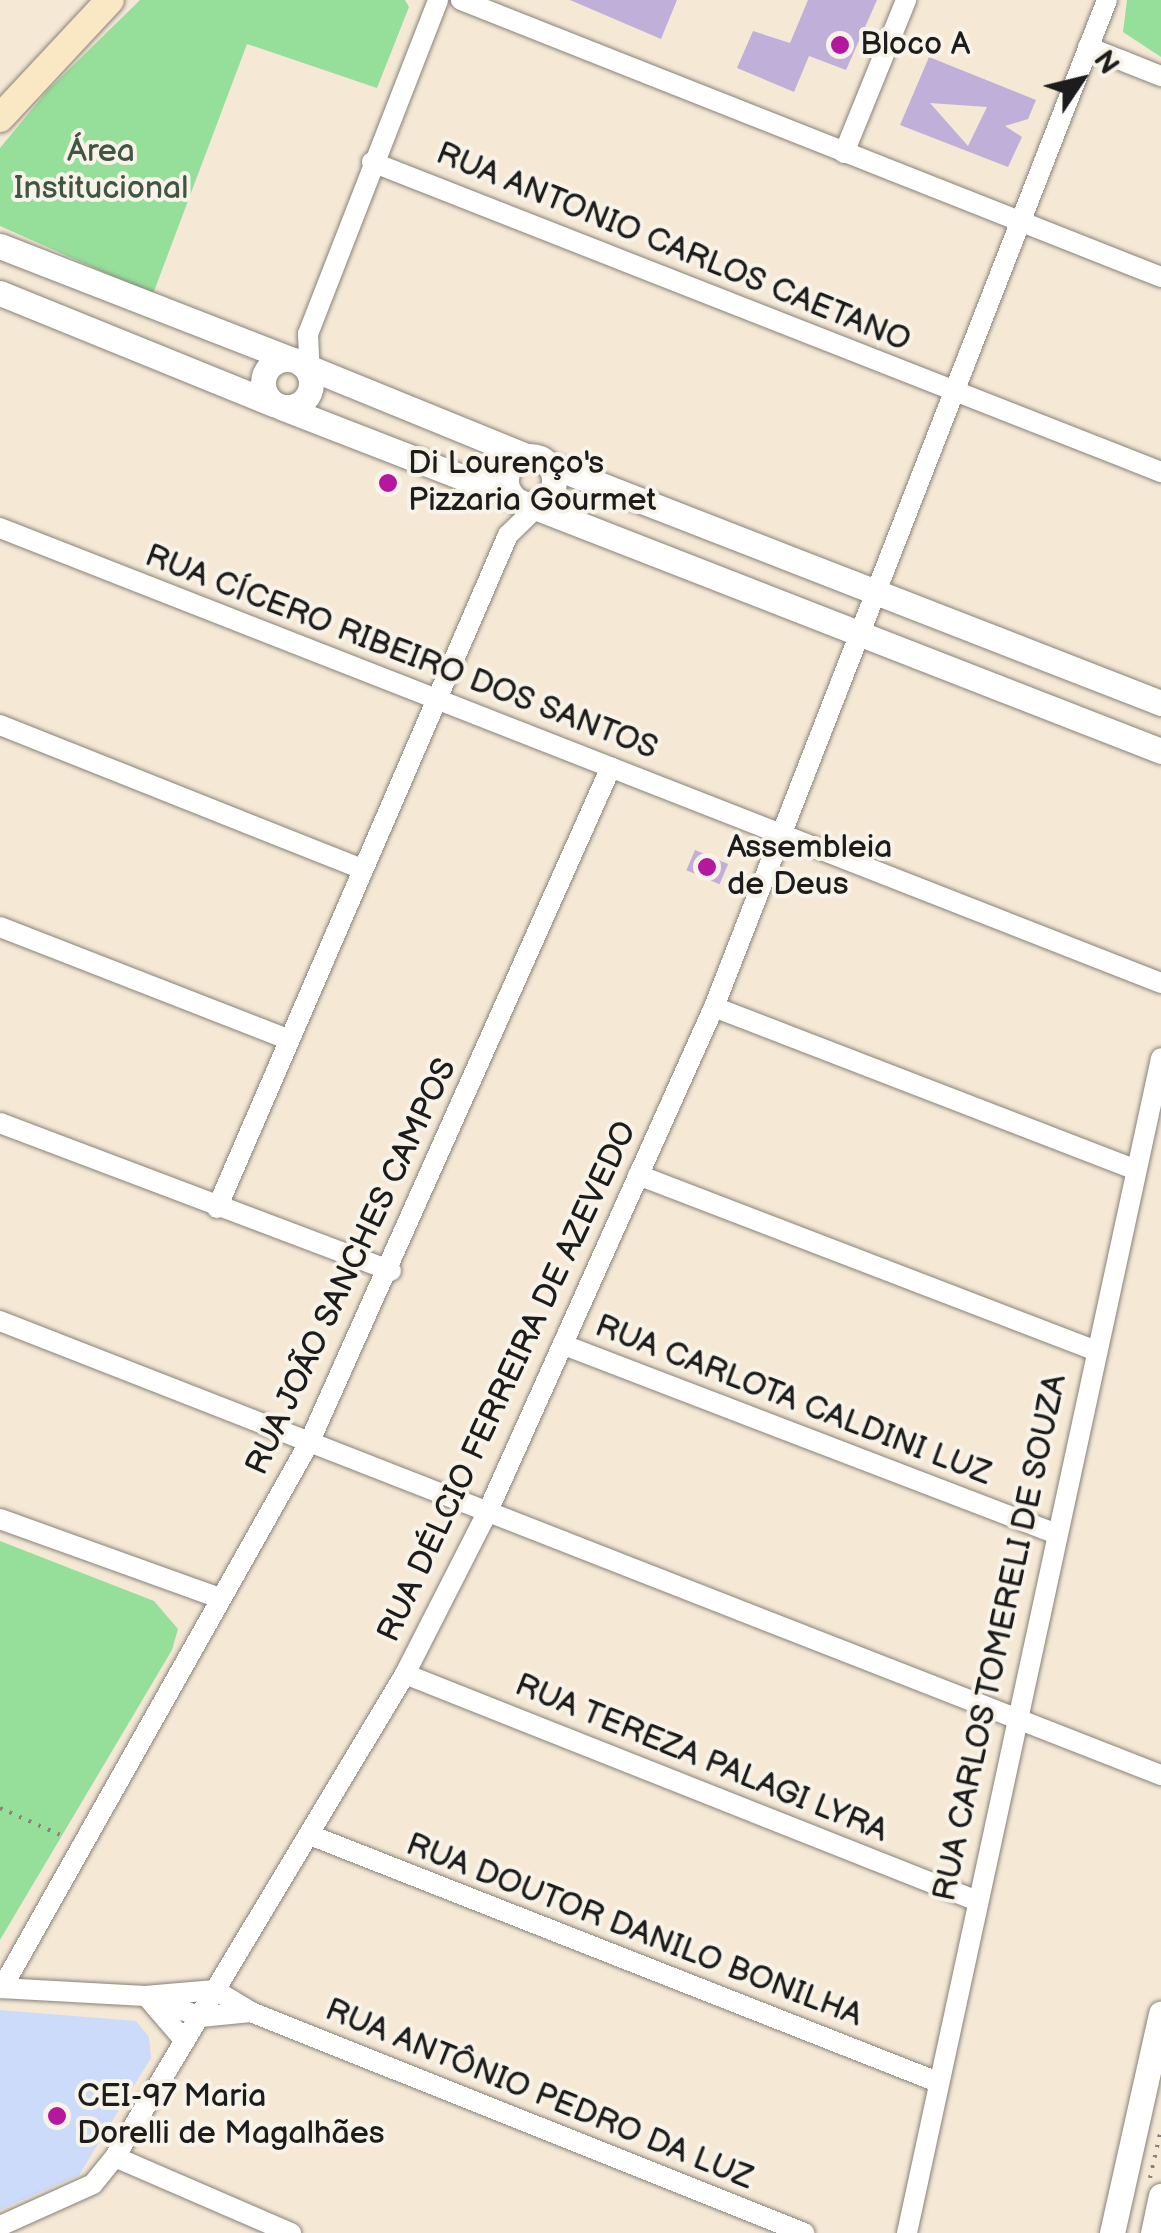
<!DOCTYPE html>
<meta charset="utf-8">
<style>
body{margin:0}
#map{position:relative;width:1161px;height:2233px;overflow:hidden;background:#f5e9d6;font-family:"Balsamiq Sans",sans-serif}
div>[style]{position:absolute}
[style*='--x']{left:calc(var(--x)*1px);top:calc(var(--y)*1px);width:calc(var(--w)*1px);rotate:calc(var(--a)*1deg)}
.built>*{inset:0;background:#ccdbfa}
.green>*{inset:0;background:#95df9b}
.building>*{inset:0;background:#bfafd9;transform-origin:0 0}
.path>*{height:4px;margin-top:-2px;transform-origin:0;background:repeating-linear-gradient(90deg,#888279 0 2.5px,transparent 0 10.5px)}
.roads{filter:drop-shadow(0 0 2px #888279) drop-shadow(0 0 2px #888279)}
.minor>*{height:20px;margin:-10px;padding:0 10px;transform-origin:10px;border-radius:10px;background:#fff}
.tertiary>*{height:25px;margin:-12.5px;padding:0 12.5px;transform-origin:12.5px;border-radius:12.5px;background:#fff}
.tertiary>.ring{margin:-12.5px;padding:0;box-sizing:content-box;background:none;border:25px solid #fff;border-radius:50%}
.secondary>*{height:28px;margin:-14px;padding:0 14px;transform-origin:14px;border-radius:14px;background:#fae7c3}
.dots>*{width:28px;height:28px;translate:-50% -50%;box-sizing:border-box;border:5px solid #f7f3e8;border-radius:50%}
span{translate:-50% -50%;white-space:nowrap;text-align:center;line-height:1.15;-webkit-text-stroke:8px #f7f3e8;paint-order:stroke}
.poi-label{font-size:32px;color:#1c1c1c}
.left{translate:0 -50%;text-align:left}
.park-label{font-size:32px;color:#405642}
.street-label{font-size:32px;color:#1c1c1c}
.north{position:absolute;left:1031px;top:30px;width:100px;height:100px;-webkit-text-stroke:8px #f7f3e8;paint-order:stroke;rotate:55deg;font-size:28px;font-weight:700;line-height:40px;text-align:center;color:#1c1c1c}
.north::after{content:'';display:block;margin:auto;width:35px;height:45px;background:#1c1c1c;clip-path:polygon(50% 0,100% 100%,50% 72%,0 100%)}
</style>
<div id="map">
<div class="built">
<div style="clip-path:polygon(0 2010px,136px 2021px,149px 2037px,151px 2058px,79px 2175px,0 2210px)"></div>
</div>
<div class="green">
<div style="clip-path:polygon(140px 0,405px 0,409px 7px,377px 88px,247px 44px,153px 294px,0 226px,0 148px,48px 90px)"></div>
<div style="clip-path:polygon(1127px 0,1161px 0,1161px 57px,1123px 32px)"></div>
<div style="clip-path:polygon(0 1541px,154px 1601px,178px 1629px,172px 1650px,0 1940px)"></div>
</div>
<div class="building">
<div style="clip-path:polygon(570px 0,677px 0,661px 39px)"></div>
<div style="clip-path:polygon(808px 0,877px 0,846px 70px,809px 56px,794px 92px,737px 68px,753px 31px,790px 43px)"></div>
<div style="clip-path:polygon(evenodd,929px 57px,1036px 100px,1028px 119px,1005px 126px,1022px 137px,1008px 167px,900px 125px,929px 57px,930px 103px,987px 107px,968px 146px,930px 103px)"></div>
<div style="left:695px;top:850px;width:36px;height:22px;rotate:23deg"></div>
</div>
<div class="path">
<div style="--x:0;--y:1808;--w:69;--a:24"></div>
<div style="--x:1150;--y:2178;--w:50;--a:-77.3"></div>
</div>
<div class="roads">
<div class="minor">
<div style="--x:461;--y:0;--w:753;--a:21.59"></div>
<div style="--x:1088;--y:47;--w:79;--a:21.7"></div>
<div style="--x:844;--y:153;--w:165;--a:-67.9"></div>
<div style="--x:372;--y:162;--w:848;--a:21.45"></div>
<div style="--x:310;--y:377;--w:43;--a:-92.7"></div>
<div style="--x:308;--y:334;--w:358;--a:-68.7"></div>
<div style="--x:0;--y:528;--w:1247;--a:21.4"></div>
<div style="--x:0;--y:725;--w:389;--a:21.7"></div>
<div style="--x:0;--y:927;--w:309;--a:21.3"></div>
<div style="--x:714;--y:1007;--w:450;--a:21.1"></div>
<div style="--x:0;--y:1123;--w:418;--a:20.7"></div>
<div style="--x:638;--y:1175;--w:488;--a:21"></div>
<div style="--x:217;--y:1208;--w:733;--a:-66.62"></div>
<div style="--x:508;--y:535;--w:50;--a:-44.2"></div>
<div style="--x:0;--y:1321;--w:1247;--a:21.36"></div>
<div style="--x:564;--y:1345;--w:528;--a:20.98"></div>
<div style="--x:0;--y:1519;--w:234;--a:19.8"></div>
<div style="--x:405;--y:1674;--w:613;--a:21.63"></div>
<div style="--x:310;--y:1835;--w:672;--a:21.48"></div>
<div style="--x:0;--y:1988;--w:145;--a:3.2"></div>
<div style="--x:145;--y:1996;--w:70;--a:-4.9"></div>
<div style="--x:215;--y:1990;--w:42;--a:31.4"></div>
<div style="--x:251;--y:2012;--w:596;--a:21.78"></div>
<div style="--x:2;--y:1988;--w:626;--a:-60.61"></div>
<div style="--x:309;--y:1443;--w:740;--a:-65.93"></div>
<div style="--x:147;--y:1997;--w:58;--a:49.2"></div>
<div style="--x:152;--y:1998;--w:52;--a:21.6"></div>
<div style="--x:200;--y:2017;--w:51;--a:-5.6"></div>
<div style="--x:115;--y:2157;--w:192;--a:23.4"></div>
<div style="--x:0;--y:2226;--w:102;--a:-24.3"></div>
<div style="--x:93;--y:2184;--w:35;--a:-51"></div>
<div style="--x:115;--y:2157;--w:563;--a:-59.02"></div>
<div style="--x:405;--y:1674;--w:183;--a:-63"></div>
<div style="--x:488;--y:1511;--w:552;--a:-65.85"></div>
<div style="--x:714;--y:1007;--w:1081;--a:-68.68"></div>
<div style="--x:907;--y:2233;--w:1202;--a:-77.8"></div>
</div>
<div class="tertiary">
<div style="--x:0;--y:246;--w:311;--a:21.3"></div>
<div style="--x:0;--y:293;--w:296;--a:22.1"></div>
<div class="ring" style="left:263px;top:359px;width:23px;height:23px"></div>
<div style="--x:303;--y:365;--w:244;--a:22.2"></div>
<div style="--x:281;--y:407;--w:247;--a:21.2"></div>
<div class="ring" style="left:506px;top:456px;width:23px;height:23px"></div>
<div style="--x:547;--y:464;--w:659;--a:21.27"></div>
<div style="--x:530;--y:505;--w:677;--a:21.3"></div>
<div style="--x:1112;--y:2233;--w:225;--a:-77.4"></div>
<div style="--x:1153;--y:2233;--w:38;--a:-78"></div>
</div>
<div class="secondary">
<div style="--x:0;--y:118;--w:161;--a:-47"></div>
</div>
</div>
<div class="dots">
<div style="left:840px;top:45px;background:#b5179e"></div>
<div style="left:388px;top:483px;background:#b5179e"></div>
<div style="left:707px;top:867px;background:#b5179e"></div>
<div style="left:57px;top:2116px;background:#b5179e"></div>
</div>
<div class="poi-label">
<span class="left" style="left:860px;top:45px">Bloco A</span>
<span class="left" style="left:408px;top:483px">Di Lourenço's<br>Pizzaria Gourmet</span>
<span class="left" style="left:727px;top:867px">Assembleia<br>de Deus</span>
<span class="left" style="left:77px;top:2116px">CEI-97 Maria<br>Dorelli de Magalhães</span>
</div>
<div class="park-label">
<span style="left:101px;top:171px">Área<br>Institucional</span>
</div>
<div class="street-label">
<span style="left:673px;top:248px;rotate:22deg">RUA ANTONIO CARLOS CAETANO</span>
<span style="left:401px;top:653px;rotate:21deg">RUA CÍCERO RIBEIRO DOS SANTOS</span>
<span style="left:352px;top:1267px;rotate:-65deg">RUA JOÃO SANCHES CAMPOS</span>
<span style="left:508px;top:1382px;rotate:-65deg">RUA DÉLCIO FERREIRA DE AZEVEDO</span>
<span style="left:793px;top:1401px;rotate:21deg">RUA CARLOTA CALDINI LUZ</span>
<span style="left:1001px;top:1638px;rotate:-78deg">RUA CARLOS TOMERELI DE SOUZA</span>
<span style="left:701px;top:1759px;rotate:22deg">RUA TEREZA PALAGI LYRA</span>
<span style="left:634px;top:1931px;rotate:21deg">RUA DOUTOR DANILO BONILHA</span>
<span style="left:539px;top:2095px;rotate:22deg">RUA ANTÔNIO PEDRO DA LUZ</span>
</div>
<div class="north">N</div>
</div>
